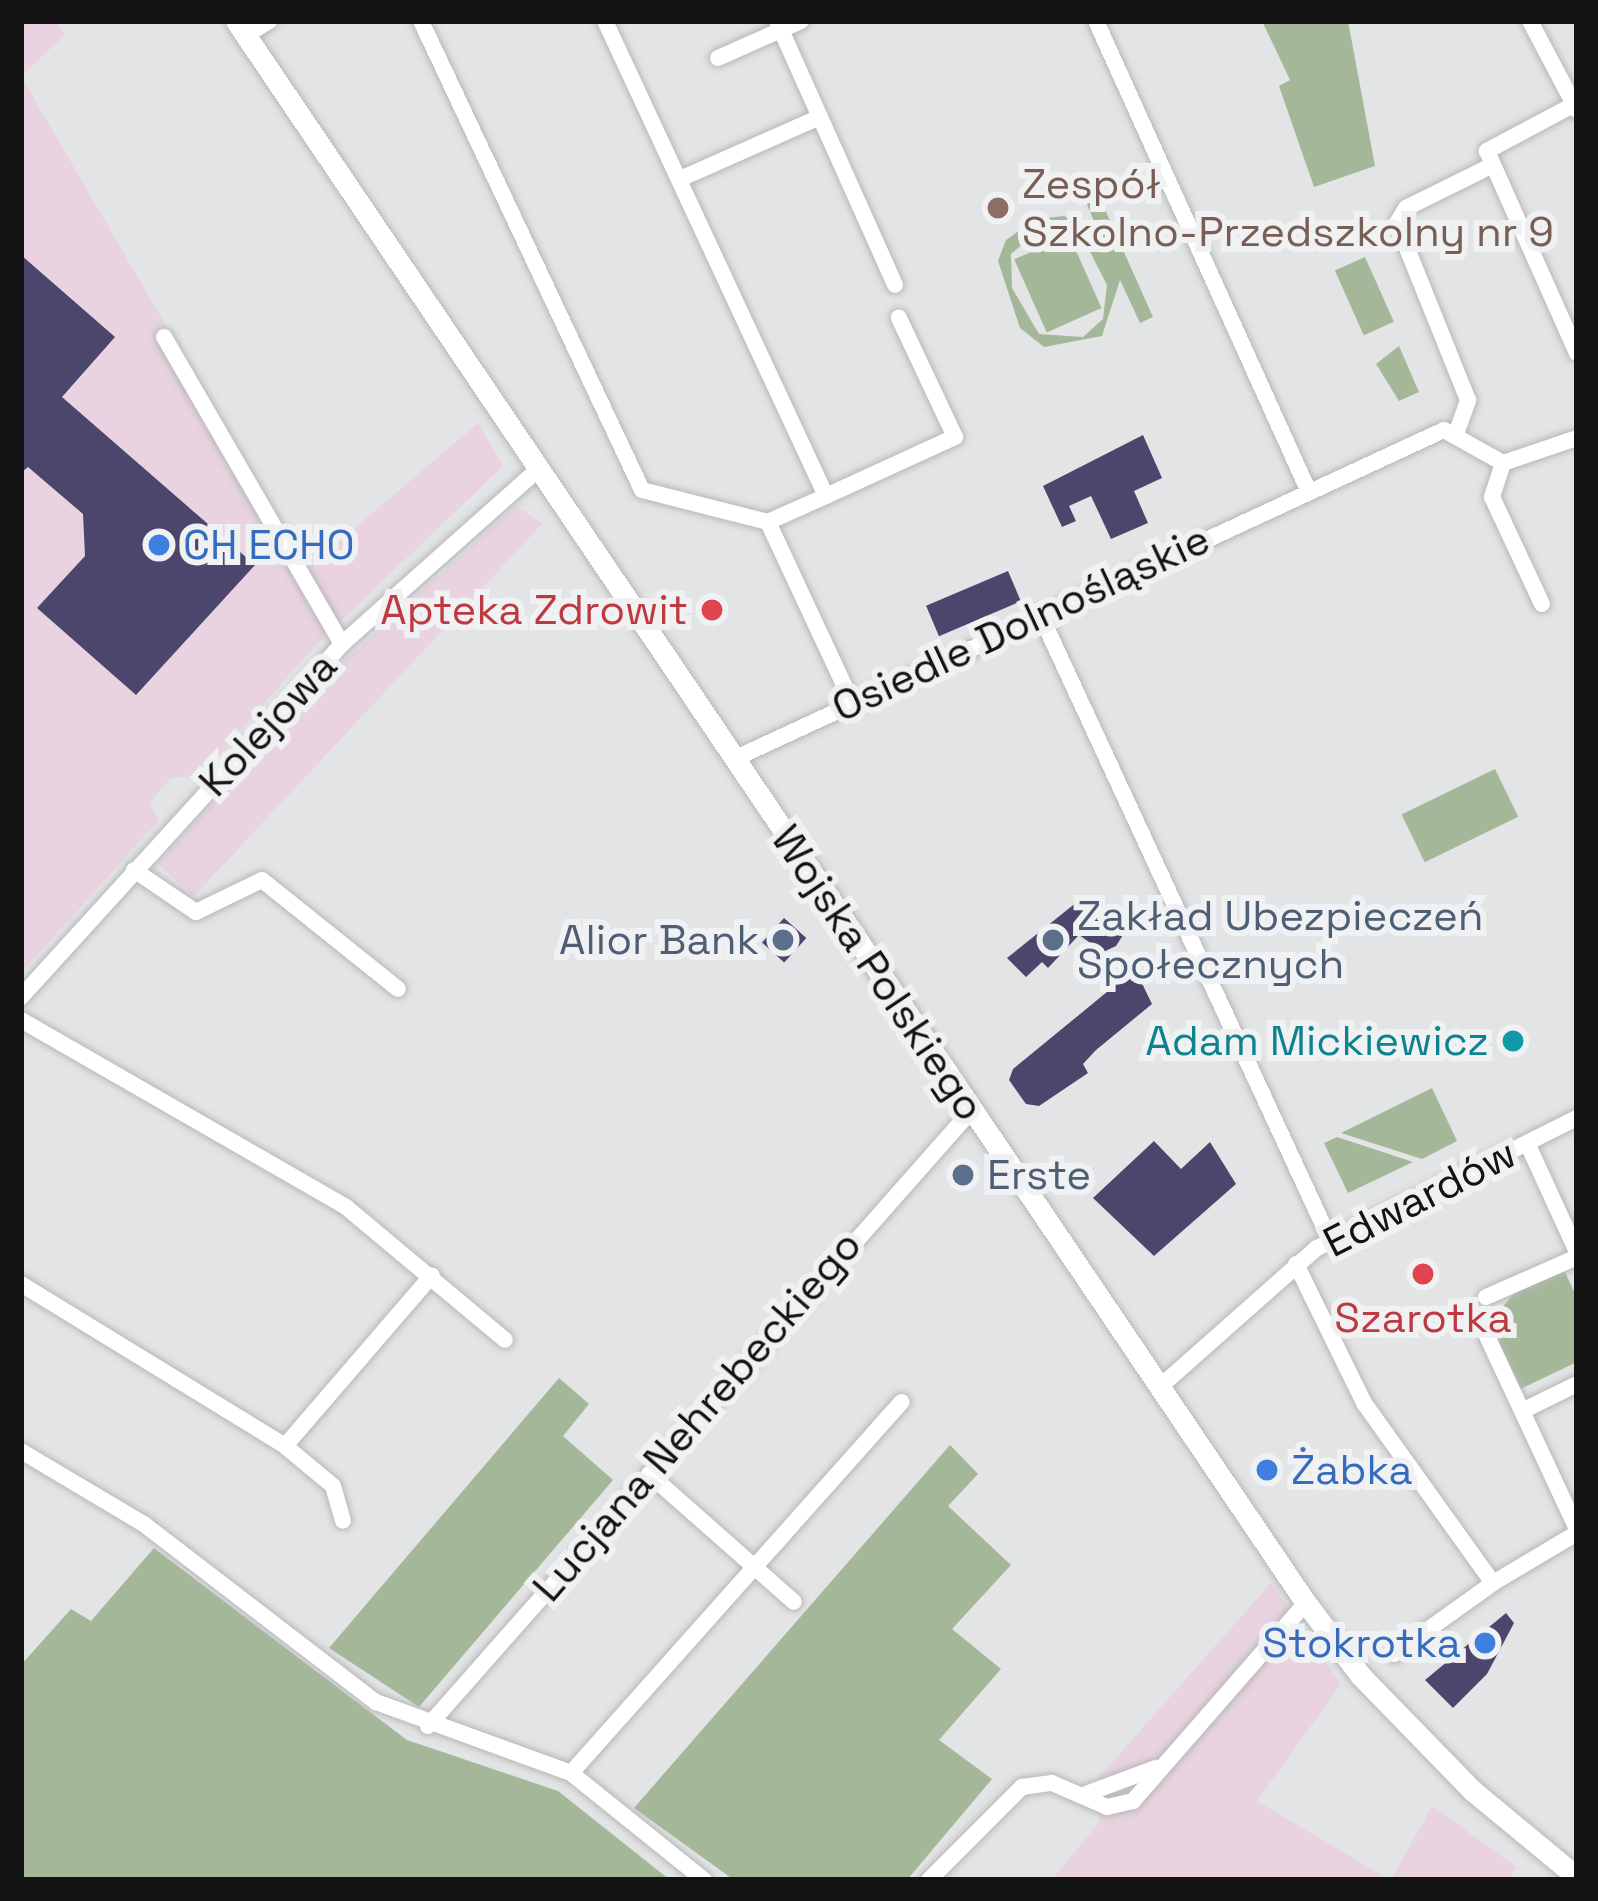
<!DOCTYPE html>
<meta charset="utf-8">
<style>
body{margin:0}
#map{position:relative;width:1598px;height:1901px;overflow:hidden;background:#e3e4e5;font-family:"Space Grotesk",sans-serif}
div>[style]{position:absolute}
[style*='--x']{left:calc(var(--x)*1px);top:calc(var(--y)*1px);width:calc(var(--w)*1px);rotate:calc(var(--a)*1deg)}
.commercial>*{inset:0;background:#e9d3e0}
.green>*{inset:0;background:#a4b899;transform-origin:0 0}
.building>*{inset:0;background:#4c466d;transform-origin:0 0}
.roads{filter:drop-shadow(0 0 3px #b7b8b9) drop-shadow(0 0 3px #b7b8b9)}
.minor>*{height:16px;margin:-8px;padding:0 8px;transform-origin:8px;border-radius:8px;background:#fff}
.tertiary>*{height:21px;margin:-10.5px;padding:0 10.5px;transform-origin:10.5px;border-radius:10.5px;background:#fff}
.dots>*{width:33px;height:33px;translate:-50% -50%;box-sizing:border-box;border:6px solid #f0f1f2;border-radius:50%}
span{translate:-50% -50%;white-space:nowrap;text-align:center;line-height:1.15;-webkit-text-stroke:12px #f0f1f2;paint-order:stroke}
.education-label{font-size:42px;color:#785e54}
.left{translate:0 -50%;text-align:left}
.shop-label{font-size:42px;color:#366cbe}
.right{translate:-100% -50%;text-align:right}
.health-label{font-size:42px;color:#be3a42}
.street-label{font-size:42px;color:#131314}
.service-label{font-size:42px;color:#4e5e75}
.culture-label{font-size:42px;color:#0d838f}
.frame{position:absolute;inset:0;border:24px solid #131314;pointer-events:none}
</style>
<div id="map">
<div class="commercial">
<div style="clip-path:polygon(21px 21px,56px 21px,65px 35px,21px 76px,307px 569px,478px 423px,503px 466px,315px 646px,200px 776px,171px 778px,149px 803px,159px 820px,21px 973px)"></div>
<div style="clip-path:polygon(516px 506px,542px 524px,194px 896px,158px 864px,330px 674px)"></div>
<div style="clip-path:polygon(1271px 1583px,1341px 1684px,1257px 1801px,1390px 1880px,1051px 1880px,1099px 1823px,1100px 1776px)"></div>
<div style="clip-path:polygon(1432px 1806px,1517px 1867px,1509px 1880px,1391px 1880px)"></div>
</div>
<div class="green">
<div style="clip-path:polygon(1262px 21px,1348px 21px,1375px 166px,1314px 187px,1279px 86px,1290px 80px)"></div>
<div style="clip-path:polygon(evenodd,1094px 185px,1153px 317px,1140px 323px,1120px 280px,1102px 336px,1044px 347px,1020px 328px,998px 261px,1006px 240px,1036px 219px,1064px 216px,1101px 238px,1081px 190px,1094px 185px,1044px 226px,1084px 240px,1107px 285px,1103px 319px,1083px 337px,1039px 334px,1012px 288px,1011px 254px,1044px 226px)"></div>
<div style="left:1069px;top:235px;width:80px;height:60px;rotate:66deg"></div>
<div style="left:1365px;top:257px;width:71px;height:33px;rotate:66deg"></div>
<div style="clip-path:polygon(1399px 346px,1419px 392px,1399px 401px,1376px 364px)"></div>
<div style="left:1495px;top:769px;width:53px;height:104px;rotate:64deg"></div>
<div style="clip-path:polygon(1432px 1088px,1457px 1141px,1422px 1159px,1341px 1133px)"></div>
<div style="clip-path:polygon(1337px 1137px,1413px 1162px,1348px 1193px,1324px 1143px)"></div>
<div style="clip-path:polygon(1564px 1270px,1577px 1298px,1577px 1362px,1518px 1390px,1488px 1325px,1514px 1293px)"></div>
<div style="clip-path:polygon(559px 1378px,589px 1404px,563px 1436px,613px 1480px,419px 1707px,329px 1648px)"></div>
<div style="clip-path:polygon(950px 1445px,978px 1474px,948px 1506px,1011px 1565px,952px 1629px,1001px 1669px,939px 1740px,992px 1779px,907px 1880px,734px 1880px,634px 1808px)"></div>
<div style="clip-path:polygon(154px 1548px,407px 1740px,558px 1791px,670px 1880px,21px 1880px,21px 1665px,71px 1609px,91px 1621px)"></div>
</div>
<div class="building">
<div style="clip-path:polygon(21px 255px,115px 337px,62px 397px,255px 565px,136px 695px,37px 608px,85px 556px,83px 514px,28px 467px,21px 473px)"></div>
<div style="clip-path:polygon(1143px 435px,1162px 478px,1134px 491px,1148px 523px,1111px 539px,1091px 496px,1069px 506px,1076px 521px,1062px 527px,1043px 486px)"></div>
<div style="left:1008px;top:571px;width:33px;height:89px;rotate:67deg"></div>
<div style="clip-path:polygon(1077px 902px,1099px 913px,1111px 908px,1123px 935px,1116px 946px,1103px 952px,1079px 935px,1048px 968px,1042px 962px,1026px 977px,1007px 958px)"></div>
<div style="left:784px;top:918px;width:30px;height:33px;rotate:42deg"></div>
<div style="clip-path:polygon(1135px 969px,1152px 1004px,1096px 1050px,1083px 1064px,1088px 1073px,1039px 1106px,1026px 1104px,1009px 1080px,1013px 1069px)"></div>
<div style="clip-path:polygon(1154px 1141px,1181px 1169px,1210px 1142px,1236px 1184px,1154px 1256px,1093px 1198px)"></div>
<div style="clip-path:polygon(1506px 1613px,1514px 1623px,1487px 1674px,1453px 1708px,1425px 1680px)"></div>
</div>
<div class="roads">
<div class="minor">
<div style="--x:421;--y:21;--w:518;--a:64.77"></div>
<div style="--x:642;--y:490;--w:130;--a:14.3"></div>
<div style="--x:768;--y:522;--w:196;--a:65"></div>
<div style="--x:605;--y:21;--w:524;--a:65.05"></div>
<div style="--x:826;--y:496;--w:64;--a:155.9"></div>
<div style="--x:777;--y:21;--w:289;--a:65.9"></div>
<div style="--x:1096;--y:21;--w:517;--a:65.67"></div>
<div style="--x:1530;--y:21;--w:101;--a:62.2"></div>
<div style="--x:246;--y:35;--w:27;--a:-31"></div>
<div style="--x:718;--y:58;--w:91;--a:-24"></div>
<div style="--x:1573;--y:105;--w:98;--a:151.9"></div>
<div style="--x:1487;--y:151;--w:221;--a:66"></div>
<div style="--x:680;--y:179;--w:153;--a:-23.9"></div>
<div style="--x:164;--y:337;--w:355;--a:59.9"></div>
<div style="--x:1457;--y:431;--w:33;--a:-70"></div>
<div style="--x:1468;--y:400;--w:191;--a:-111.9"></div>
<div style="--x:1397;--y:223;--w:17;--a:-59"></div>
<div style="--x:1406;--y:208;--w:93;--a:-26.3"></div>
<div style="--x:1503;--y:463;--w:36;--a:108"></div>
<div style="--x:1492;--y:497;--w:118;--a:65"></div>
<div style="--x:826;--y:496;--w:142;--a:-24.6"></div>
<div style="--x:955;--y:437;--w:132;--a:-115.2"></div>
<div style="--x:1040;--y:614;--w:690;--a:65.14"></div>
<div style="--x:736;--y:758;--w:780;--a:-24.86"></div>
<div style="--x:1444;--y:430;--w:68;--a:29.2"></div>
<div style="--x:1503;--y:463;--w:78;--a:-18.7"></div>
<div style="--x:134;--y:870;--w:75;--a:34.1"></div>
<div style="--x:196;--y:912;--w:73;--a:-25.9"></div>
<div style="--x:262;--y:880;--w:174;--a:38.7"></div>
<div style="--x:21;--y:997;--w:477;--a:-47.7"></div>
<div style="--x:342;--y:644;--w:260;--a:-41.7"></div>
<div style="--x:21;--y:1020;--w:375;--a:29.9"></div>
<div style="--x:346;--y:1207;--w:207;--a:39.9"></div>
<div style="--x:1528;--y:1145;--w:118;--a:65.4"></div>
<div style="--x:1296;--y:1264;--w:155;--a:63.9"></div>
<div style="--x:1364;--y:1403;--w:221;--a:54.4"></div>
<div style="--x:1493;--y:1583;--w:98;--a:-30.8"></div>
<div style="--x:21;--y:1284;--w:310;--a:31.5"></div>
<div style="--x:285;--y:1446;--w:62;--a:39.8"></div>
<div style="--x:333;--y:1486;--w:36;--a:74"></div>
<div style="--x:1486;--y:1297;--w:99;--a:-23.7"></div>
<div style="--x:1486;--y:1334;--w:215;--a:65"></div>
<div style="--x:1162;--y:1385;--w:207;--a:-41.5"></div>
<div style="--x:1317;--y:1248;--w:291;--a:-26.6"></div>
<div style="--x:1522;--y:1411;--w:61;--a:-26.1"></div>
<div style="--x:285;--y:1446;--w:225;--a:-49.3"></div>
<div style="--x:21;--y:1451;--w:144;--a:30.8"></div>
<div style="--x:145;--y:1525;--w:291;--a:37.5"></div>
<div style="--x:376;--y:1702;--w:208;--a:20"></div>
<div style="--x:571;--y:1773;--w:171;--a:38.8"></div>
<div style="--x:649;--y:1474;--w:193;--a:41.4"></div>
<div style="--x:1394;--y:1654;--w:122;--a:-35.6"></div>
<div style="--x:428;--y:1726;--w:820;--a:-48.56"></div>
<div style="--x:571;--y:1773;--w:497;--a:-48.3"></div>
<div style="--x:1086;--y:1794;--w:75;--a:-20.4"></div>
<div style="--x:929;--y:1880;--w:132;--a:-45"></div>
<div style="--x:1022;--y:1787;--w:30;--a:-8"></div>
<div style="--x:1052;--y:1783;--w:60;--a:23.6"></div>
<div style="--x:1107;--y:1807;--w:27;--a:-13"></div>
<div style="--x:1133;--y:1801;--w:263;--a:-48.9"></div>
</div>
<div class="tertiary">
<div style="--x:236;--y:21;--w:1910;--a:55.93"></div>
<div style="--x:1306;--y:1603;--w:90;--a:53.1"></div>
<div style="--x:1360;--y:1675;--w:162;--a:45.8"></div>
<div style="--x:1473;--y:1791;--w:135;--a:39.6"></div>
</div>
</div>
<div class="dots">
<div style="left:998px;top:208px;background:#8d6e63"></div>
<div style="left:159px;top:545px;background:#3f7fe0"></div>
<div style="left:712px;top:610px;background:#e0444e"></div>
<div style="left:783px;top:940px;background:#5c6f8a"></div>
<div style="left:1053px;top:940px;background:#5c6f8a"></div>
<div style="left:1513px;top:1041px;background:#0f9aa8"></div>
<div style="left:963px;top:1175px;background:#5c6f8a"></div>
<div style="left:1423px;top:1274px;background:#e0444e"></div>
<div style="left:1267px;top:1470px;background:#3f7fe0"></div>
<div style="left:1485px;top:1643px;background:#3f7fe0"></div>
</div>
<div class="education-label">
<span class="left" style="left:1022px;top:208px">Zespół<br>Szkolno-Przedszkolny nr 9</span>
</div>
<div class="shop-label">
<span class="left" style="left:183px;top:545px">CH ECHO</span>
<span class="left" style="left:1291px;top:1470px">Żabka</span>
<span class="right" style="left:1461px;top:1643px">Stokrotka</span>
</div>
<div class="health-label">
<span class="right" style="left:688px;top:610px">Apteka Zdrowit</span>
<span style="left:1423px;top:1318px">Szarotka</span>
</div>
<div class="street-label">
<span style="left:1021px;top:623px;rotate:-25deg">Osiedle Dolnośląskie</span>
<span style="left:268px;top:724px;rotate:-47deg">Kolejowa</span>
<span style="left:878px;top:973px;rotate:56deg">Wojska Polskiego</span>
<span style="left:1420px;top:1198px;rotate:-27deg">Edwardów</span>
<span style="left:697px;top:1416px;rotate:-49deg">Lucjana Nehrebeckiego</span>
</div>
<div class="service-label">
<span class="left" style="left:1077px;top:940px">Zakład Ubezpieczeń<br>Społecznych</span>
<span class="right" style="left:759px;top:940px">Alior Bank</span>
<span class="left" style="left:987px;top:1175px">Erste</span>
</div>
<div class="culture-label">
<span class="right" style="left:1489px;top:1041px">Adam Mickiewicz</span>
</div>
<div class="frame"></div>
</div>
